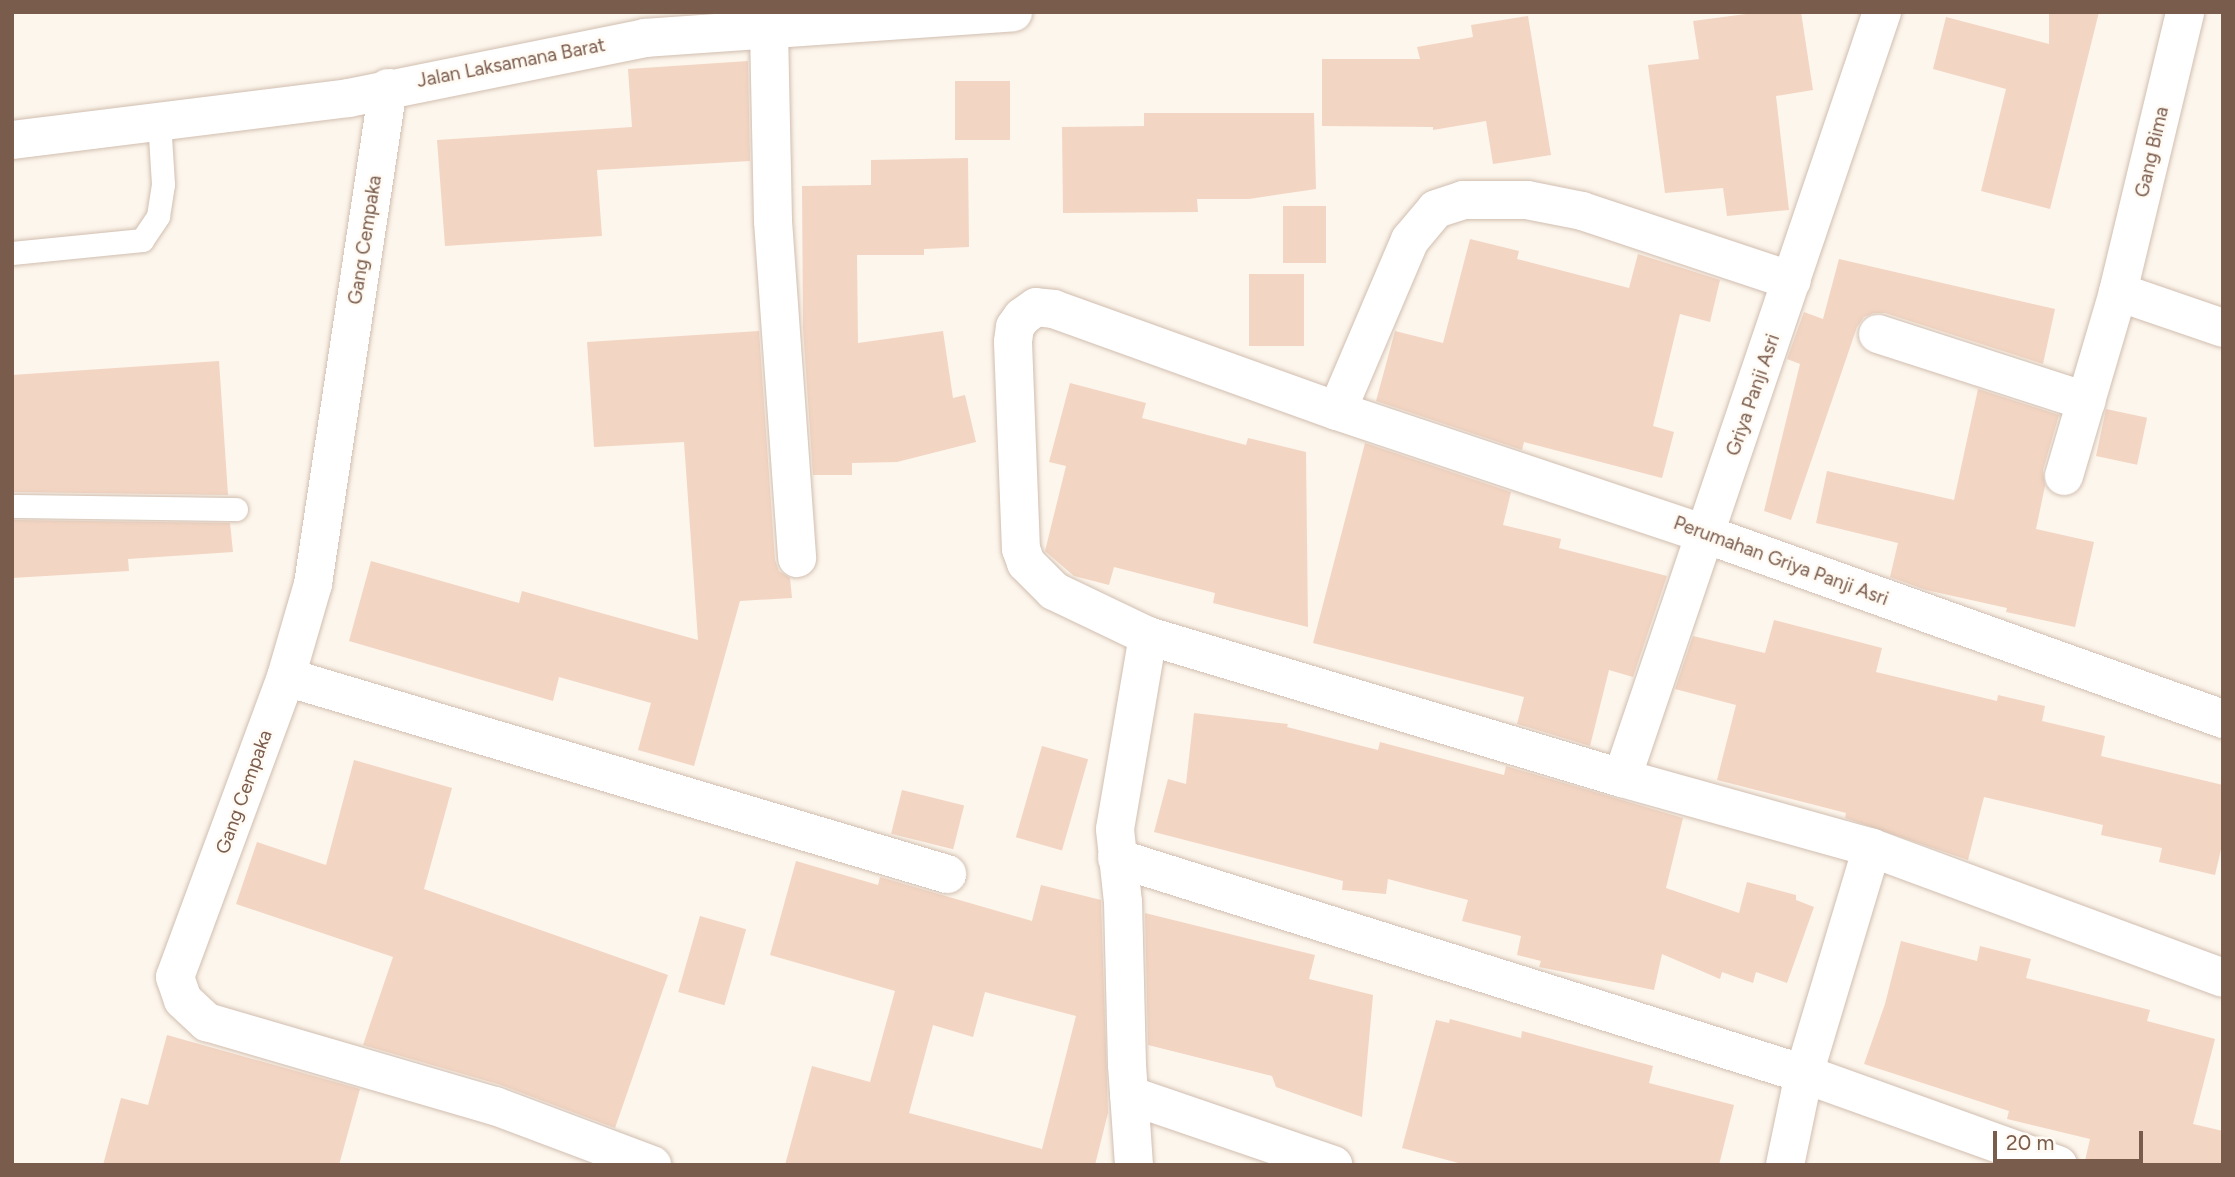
<!DOCTYPE html>
<style>
body{margin:0}
#map{position:relative;width:2235px;height:1177px;overflow:hidden;background:#fdf6ec;font-family:Figtree,sans-serif}
div>[style]{position:absolute}
[style*='--x']{left:calc(var(--x)*1px);top:calc(var(--y)*1px);width:calc(var(--w)*1px);rotate:calc(var(--a)*1deg)}
.building>*{inset:0;background:#f3d5c3;transform-origin:0 0}
.roads{filter:drop-shadow(0 0 2px #d1beb0) drop-shadow(0 0 2px #d1beb0)}
.lane>*{height:23px;margin:-11.5px;padding:0 11.5px;transform-origin:11.5px;border-radius:11.5px;background:#fff}
.street>*{height:38px;margin:-19px;padding:0 19px;transform-origin:19px;border-radius:19px;background:#fff}
.secondary>*{height:38px;margin:-19px;padding:0 19px;transform-origin:19px;border-radius:19px;background:#fff}
span{translate:-50% -50%;white-space:nowrap;text-align:center;line-height:1.15;-webkit-text-stroke:5px #fffaf3;paint-order:stroke}
.street-label{font-size:19px;color:#7a5c4d}
.frame{position:absolute;inset:0;border:14px solid #7a5c4d;pointer-events:none}
.scale{position:absolute;left:1993px;top:1131px;width:150px;height:32px;box-sizing:border-box;border:4px solid #7a5c4d;border-top:0;padding-left:9px;font-size:21px;line-height:24px;white-space:nowrap;color:#7a5c4d;-webkit-text-stroke:5px #fffaf3;paint-order:stroke}
</style>
<div id="map">
<div class="building">
<div style="clip-path:polygon(1761px 12px,1801px 12px,1813px 90px,1776px 96px,1789px 210px,1727px 216px,1723px 188px,1665px 193px,1648px 65px,1699px 59px,1693px 21px)"></div>
<div style="clip-path:polygon(2049px 12px,2099px 12px,2050px 209px,1981px 191px,2006px 89px,1933px 69px,1946px 17px,2049px 44px)"></div>
<div style="clip-path:polygon(1528px 16px,1551px 155px,1493px 164px,1486px 121px,1433px 130px,1433px 127px,1322px 126px,1322px 59px,1420px 59px,1417px 47px,1473px 37px,1471px 25px)"></div>
<div style="clip-path:polygon(748px 61px,750px 161px,597px 170px,602px 236px,445px 246px,437px 140px,632px 127px,628px 69px)"></div>
<div style="left:955px;top:81px;width:55px;height:59px"></div>
<div style="clip-path:polygon(1144px 113px,1314px 113px,1316px 189px,1249px 199px,1197px 199px,1198px 212px,1063px 213px,1062px 127px,1144px 126px)"></div>
<div style="clip-path:polygon(968px 158px,969px 247px,924px 249px,924px 255px,857px 255px,858px 343px,943px 331px,953px 398px,965px 395px,976px 442px,897px 462px,852px 463px,852px 475px,813px 475px,803px 328px,802px 186px,871px 185px,871px 160px)"></div>
<div style="left:1283px;top:206px;width:43px;height:57px"></div>
<div style="clip-path:polygon(1470px 239px,1519px 251px,1517px 259px,1629px 288px,1638px 254px,1720px 280px,1710px 322px,1680px 314px,1653px 426px,1674px 432px,1662px 478px,1524px 442px,1522px 450px,1376px 401px,1395px 331px,1443px 343px)"></div>
<div style="clip-path:polygon(1839px 259px,2055px 309px,2043px 364px,1885px 313px,1874px 313px,1864px 317px,1857px 327px,1791px 520px,1764px 511px,1800px 364px,1787px 359px,1804px 312px,1823px 319px)"></div>
<div style="left:1249px;top:274px;width:55px;height:72px"></div>
<div style="clip-path:polygon(759px 331px,775px 560px,779px 571px,790px 578px,792px 598px,740px 601px,694px 766px,638px 750px,651px 703px,559px 677px,553px 701px,349px 641px,371px 561px,519px 603px,522px 591px,698px 640px,684px 442px,594px 447px,587px 342px)"></div>
<div style="clip-path:polygon(219px 361px,228px 495px,12px 492px,12px 375px)"></div>
<div style="clip-path:polygon(1070px 383px,1146px 403px,1142px 418px,1246px 445px,1248px 438px,1306px 452px,1308px 627px,1213px 603px,1215px 593px,1114px 567px,1109px 585px,1074px 576px,1045px 551px,1066px 466px,1049px 462px)"></div>
<div style="clip-path:polygon(1978px 389px,2059px 415px,2043px 470px,2045px 486px,2036px 529px,2094px 542px,2075px 627px,2006px 612px,2007px 608px,1926px 590px,1890px 577px,1898px 543px,1816px 523px,1827px 471px,1954px 500px)"></div>
<div style="left:2106px;top:409px;width:42px;height:48px;rotate:12deg"></div>
<div style="clip-path:polygon(1365px 443px,1511px 492px,1503px 525px,1561px 539px,1559px 548px,1667px 576px,1633px 677px,1609px 670px,1590px 746px,1517px 724px,1524px 697px,1313px 643px)"></div>
<div style="clip-path:polygon(12px 520px,230px 523px,233px 552px,128px 559px,129px 571px,12px 578px)"></div>
<div style="clip-path:polygon(1774px 620px,1882px 648px,1876px 672px,1997px 701px,1998px 695px,2045px 706px,2042px 721px,2105px 736px,2101px 756px,2223px 785px,2223px 841px,2215px 875px,2159px 862px,2162px 848px,2101px 835px,2103px 825px,1984px 797px,1968px 860px,1845px 818px,1846px 813px,1717px 780px,1736px 705px,1675px 689px,1693px 636px,1765px 653px)"></div>
<div style="clip-path:polygon(1194px 713px,1288px 724px,1287px 727px,1378px 750px,1380px 742px,1504px 775px,1506px 766px,1683px 818px,1666px 888px,1739px 913px,1747px 882px,1796px 895px,1796px 900px,1814px 907px,1787px 983px,1756px 972px,1753px 983px,1722px 972px,1720px 979px,1662px 954px,1654px 990px,1539px 967px,1541px 961px,1517px 955px,1521px 936px,1462px 921px,1468px 900px,1388px 879px,1386px 894px,1342px 890px,1343px 881px,1154px 832px,1168px 779px,1186px 784px)"></div>
<div style="left:1042px;top:746px;width:48px;height:95px;rotate:16deg"></div>
<div style="clip-path:polygon(354px 760px,452px 788px,424px 889px,668px 975px,615px 1128px,501px 1085px,363px 1045px,393px 957px,236px 904px,257px 842px,326px 865px)"></div>
<div style="left:902px;top:790px;width:64px;height:45px;rotate:14deg"></div>
<div style="clip-path:polygon(evenodd,796px 861px,878px 885px,880px 877px,1032px 921px,1041px 885px,1101px 900px,1108px 1113px,1095px 1165px,785px 1165px,812px 1066px,870px 1082px,895px 991px,770px 955px,796px 861px,985px 992px,1076px 1016px,1042px 1149px,909px 1113px,933px 1025px,973px 1037px,985px 992px)"></div>
<div style="clip-path:polygon(1145px 913px,1315px 955px,1309px 979px,1373px 995px,1362px 1117px,1276px 1087px,1272px 1076px,1148px 1045px)"></div>
<div style="left:700px;top:916px;width:48px;height:79px;rotate:16deg"></div>
<div style="clip-path:polygon(1901px 941px,1977px 961px,1980px 946px,2031px 959px,2026px 978px,2150px 1010px,2147px 1021px,2215px 1039px,2193px 1124px,2223px 1131px,2223px 1165px,2084px 1165px,2090px 1139px,2007px 1119px,2009px 1111px,1864px 1064px,1885px 1004px)"></div>
<div style="clip-path:polygon(1450px 1019px,1521px 1038px,1522px 1031px,1653px 1066px,1649px 1083px,1734px 1105px,1719px 1165px,1466px 1165px,1402px 1148px,1436px 1020px,1449px 1023px)"></div>
<div style="clip-path:polygon(167px 1035px,360px 1089px,339px 1165px,103px 1165px,121px 1098px,148px 1105px)"></div>
</div>
<div class="roads">
<div class="lane">
<div style="--x:12;--y:253;--w:131;--a:-5.7"></div>
<div style="--x:142;--y:240;--w:29;--a:-56"></div>
<div style="--x:158;--y:216;--w:32;--a:-81"></div>
<div style="--x:163;--y:184;--w:64;--a:-93.6"></div>
<div style="--x:12;--y:506;--w:224;--a:0.8"></div>
</div>
<div class="street">
<div style="--x:769;--y:30;--w:191;--a:88.8"></div>
<div style="--x:773;--y:221;--w:338;--a:85.9"></div>
<div style="--x:388;--y:88;--w:502;--a:98.6"></div>
<div style="--x:313;--y:584;--w:97;--a:106.2"></div>
<div style="--x:286;--y:677;--w:320;--a:110.3"></div>
<div style="--x:175;--y:977;--w:24;--a:71"></div>
<div style="--x:183;--y:1000;--w:33;--a:43"></div>
<div style="--x:207;--y:1022;--w:300;--a:16.3"></div>
<div style="--x:495;--y:1106;--w:168;--a:20.6"></div>
<div style="--x:2118;--y:292;--w:111;--a:18.9"></div>
<div style="--x:1878;--y:334;--w:219;--a:17.9"></div>
<div style="--x:1337;--y:411;--w:186;--a:-66.9"></div>
<div style="--x:1410;--y:240;--w:40;--a:-50"></div>
<div style="--x:1436;--y:209;--w:28;--a:-18"></div>
<div style="--x:1463;--y:200;--w:64;--a:0"></div>
<div style="--x:1527;--y:200;--w:56;--a:11.3"></div>
<div style="--x:1582;--y:211;--w:221;--a:18.4"></div>
<div style="--x:2064;--y:476;--w:192;--a:-73.6"></div>
<div style="--x:2118;--y:292;--w:288;--a:-76.5"></div>
<div style="--x:286;--y:677;--w:690;--a:16.6"></div>
<div style="--x:2223;--y:719;--w:550;--a:-160.35"></div>
<div style="--x:1705;--y:534;--w:388;--a:-161.5"></div>
<div style="--x:1337;--y:411;--w:301;--a:-160.2"></div>
<div style="--x:1054;--y:309;--w:18;--a:-174"></div>
<div style="--x:1036;--y:307;--w:17;--a:144"></div>
<div style="--x:1022;--y:317;--w:12;--a:125"></div>
<div style="--x:1015;--y:327;--w:15;--a:98"></div>
<div style="--x:1013;--y:342;--w:207;--a:87.8"></div>
<div style="--x:1021;--y:549;--w:15;--a:70"></div>
<div style="--x:1026;--y:563;--w:40;--a:45"></div>
<div style="--x:1054;--y:591;--w:104;--a:25.6"></div>
<div style="--x:1148;--y:636;--w:495;--a:16.7"></div>
<div style="--x:1622;--y:778;--w:260;--a:15.6"></div>
<div style="--x:1872;--y:848;--w:374;--a:20.3"></div>
<div style="--x:1622;--y:778;--w:809;--a:-71.25"></div>
<div style="--x:1117;--y:858;--w:720;--a:17.45"></div>
<div style="--x:1804;--y:1074;--w:270;--a:19.7"></div>
<div style="--x:1129;--y:1095;--w:216;--a:18.9"></div>
<div style="--x:1134;--y:1165;--w:100;--a:-94"></div>
<div style="--x:1127;--y:1065;--w:163;--a:-91.4"></div>
<div style="--x:1123;--y:902;--w:73;--a:-96.3"></div>
<div style="--x:1115;--y:829;--w:196;--a:-80.3"></div>
<div style="--x:1785;--y:1165;--w:93;--a:-78.2"></div>
<div style="--x:1804;--y:1074;--w:236;--a:-73.3"></div>
</div>
<div class="secondary">
<div style="--x:12;--y:140;--w:339;--a:-7.1"></div>
<div style="--x:348;--y:98;--w:303;--a:-11.4"></div>
<div style="--x:645;--y:38;--w:369;--a:-4"></div>
</div>
</div>
<div class="street-label">
<span style="left:511px;top:63px;rotate:-11deg">Jalan Laksamana Barat</span>
<span style="left:2152px;top:152px;rotate:-77deg">Gang Bima</span>
<span style="left:365px;top:240px;rotate:-81deg">Gang Cempaka</span>
<span style="left:1753px;top:395px;rotate:-71deg">Griya Panji Asri</span>
<span style="left:1781px;top:561px;rotate:20deg">Perumahan Griya Panji Asri</span>
<span style="left:244px;top:792px;rotate:-70deg">Gang Cempaka</span>
</div>
<div class="frame"></div>
<div class="scale">20 m</div>
</div>
